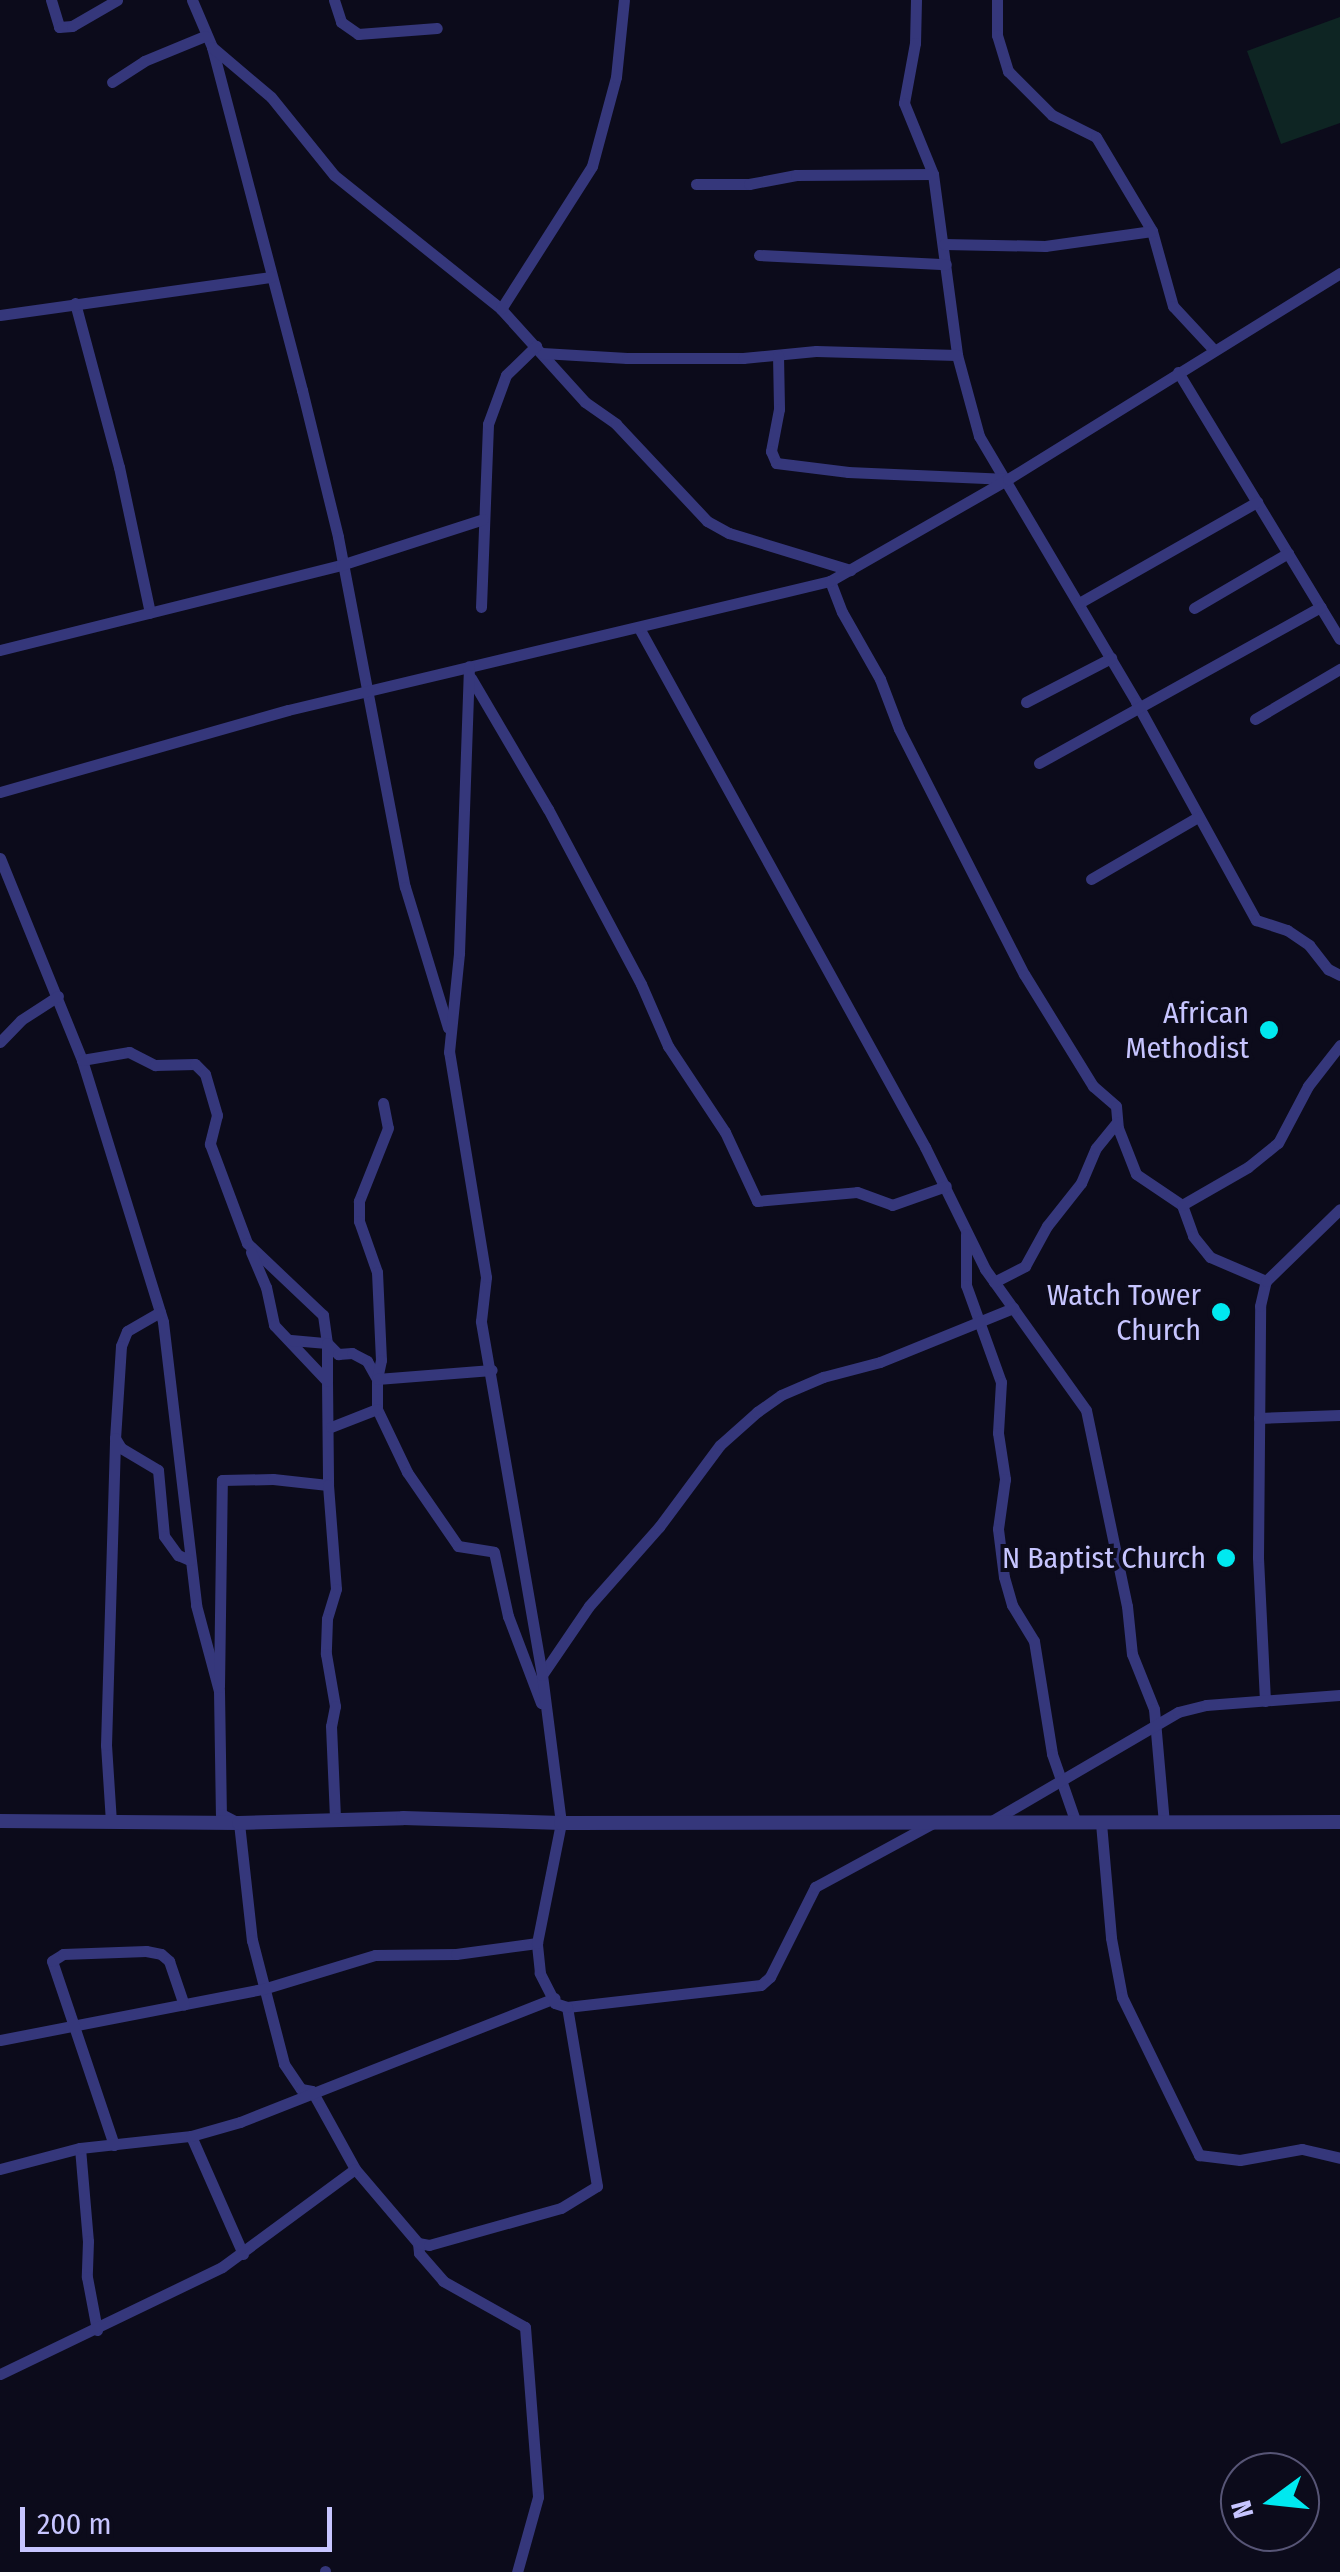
<!DOCTYPE html>
<style>
body{margin:0}
#map{position:relative;width:1340px;height:2572px;overflow:hidden;background:#0c0b1b;font-family:"Fira Sans Condensed",sans-serif}
div>[style]{position:absolute}
[style*='--x']{left:calc(var(--x)*1px);top:calc(var(--y)*1px);width:calc(var(--w)*1px);rotate:calc(var(--a)*1deg)}
.green>*{inset:0;background:#0e2523}
.minor>*{height:11px;margin:-5.5px;padding:0 5.5px;transform-origin:5.5px;border-radius:5.5px;background:#35377b}
.tertiary>*{height:14px;margin:-7px;padding:0 7px;transform-origin:7px;border-radius:7px;background:#35377b}
.dots>*{width:28px;height:28px;translate:-50% -50%;box-sizing:border-box;border:5px solid #0c0b1b;border-radius:50%}
span{translate:-50% -50%;white-space:nowrap;text-align:center;line-height:1.15;-webkit-text-stroke:8px #0c0b1b;paint-order:stroke}
.poi-label{font-size:30px;color:#c7c5ff}
.right{translate:-100% -50%;text-align:right}
.north{position:absolute;left:1220px;top:2452px;width:100px;height:100px;box-sizing:border-box;background:#0c0b1b;border:2px solid #575576;border-radius:50%;rotate:255deg;font-size:28px;font-weight:700;line-height:40px;text-align:center;color:#c7c5ff}
.north::after{content:'';display:block;margin:auto;width:35px;height:45px;background:#00e9f0;clip-path:polygon(50% 0,100% 100%,50% 72%,0 100%)}
.scale{position:absolute;left:20px;top:2507px;width:312px;height:45px;box-sizing:border-box;border:5px solid #c7c5ff;border-top:0;padding-left:12px;font-size:30px;line-height:35px;white-space:nowrap;color:#c7c5ff;-webkit-text-stroke:8px #0c0b1b;paint-order:stroke}
</style>
<div id="map">
<div class="green">
<div style="clip-path:polygon(1340px 17px,1340px 123px,1281px 144px,1247px 51px)"></div>
</div>
<div class="minor">
<div style="--x:51;--y:0;--w:28;--a:73"></div>
<div style="--x:59;--y:27;--w:13;--a:-4"></div>
<div style="--x:72;--y:26;--w:52;--a:-30"></div>
<div style="--x:192;--y:0;--w:51;--a:66.9"></div>
<div style="--x:212;--y:47;--w:355;--a:75.3"></div>
<div style="--x:302;--y:390;--w:151;--a:76.2"></div>
<div style="--x:338;--y:537;--w:356;--a:79.2"></div>
<div style="--x:405;--y:887;--w:147;--a:73"></div>
<div style="--x:334;--y:0;--w:23;--a:72"></div>
<div style="--x:341;--y:22;--w:21;--a:35"></div>
<div style="--x:358;--y:34;--w:79;--a:-4.3"></div>
<div style="--x:916;--y:0;--w:43;--a:91.3"></div>
<div style="--x:915;--y:43;--w:61;--a:100.4"></div>
<div style="--x:904;--y:103;--w:77;--a:67.8"></div>
<div style="--x:933;--y:174;--w:183;--a:82.4"></div>
<div style="--x:957;--y:355;--w:84;--a:74.8"></div>
<div style="--x:979;--y:436;--w:309;--a:59.4"></div>
<div style="--x:1136;--y:702;--w:249;--a:61.2"></div>
<div style="--x:1256;--y:920;--w:33;--a:18"></div>
<div style="--x:1287;--y:930;--w:27;--a:34"></div>
<div style="--x:1309;--y:945;--w:31;--a:52"></div>
<div style="--x:1328;--y:969;--w:13;--a:27"></div>
<div style="--x:997;--y:0;--w:35;--a:90"></div>
<div style="--x:997;--y:35;--w:38;--a:73"></div>
<div style="--x:1008;--y:71;--w:62;--a:45"></div>
<div style="--x:1052;--y:115;--w:49;--a:26.6"></div>
<div style="--x:1096;--y:137;--w:109;--a:59.2"></div>
<div style="--x:1152;--y:231;--w:78;--a:74.4"></div>
<div style="--x:1173;--y:306;--w:60;--a:47"></div>
<div style="--x:212;--y:47;--w:77;--a:40.3"></div>
<div style="--x:271;--y:97;--w:100;--a:51.1"></div>
<div style="--x:334;--y:175;--w:214;--a:38.7"></div>
<div style="--x:501;--y:309;--w:125;--a:47.9"></div>
<div style="--x:585;--y:402;--w:38;--a:35"></div>
<div style="--x:616;--y:424;--w:133;--a:46.8"></div>
<div style="--x:707;--y:521;--w:25;--a:29"></div>
<div style="--x:729;--y:533;--w:127;--a:17"></div>
<div style="--x:112;--y:82;--w:38;--a:-33"></div>
<div style="--x:144;--y:61;--w:66;--a:-22.3"></div>
<div style="--x:696;--y:184;--w:53;--a:0"></div>
<div style="--x:749;--y:184;--w:48;--a:-10.8"></div>
<div style="--x:796;--y:175;--w:137;--a:-0.4"></div>
<div style="--x:944;--y:244;--w:101;--a:1.1"></div>
<div style="--x:1045;--y:246;--w:108;--a:-8"></div>
<div style="--x:759;--y:255;--w:187;--a:2.8"></div>
<div style="--x:75;--y:303;--w:170;--a:75"></div>
<div style="--x:119;--y:467;--w:149;--a:78"></div>
<div style="--x:501;--y:309;--w:169;--a:-57.5"></div>
<div style="--x:592;--y:166;--w:92;--a:-74.9"></div>
<div style="--x:616;--y:77;--w:77;--a:-84.1"></div>
<div style="--x:0;--y:315;--w:274;--a:-8"></div>
<div style="--x:542;--y:353;--w:85;--a:3.4"></div>
<div style="--x:627;--y:358;--w:116;--a:0"></div>
<div style="--x:743;--y:358;--w:73;--a:-5.5"></div>
<div style="--x:816;--y:351;--w:141;--a:1.6"></div>
<div style="--x:778;--y:355;--w:54;--a:88.9"></div>
<div style="--x:779;--y:409;--w:43;--a:100.8"></div>
<div style="--x:771;--y:451;--w:13;--a:67"></div>
<div style="--x:776;--y:463;--w:73;--a:7.1"></div>
<div style="--x:848;--y:472;--w:160;--a:2.5"></div>
<div style="--x:1178;--y:372;--w:312;--a:58.8"></div>
<div style="--x:830;--y:581;--w:33;--a:69"></div>
<div style="--x:842;--y:612;--w:77;--a:60.4"></div>
<div style="--x:880;--y:679;--w:53;--a:69.2"></div>
<div style="--x:899;--y:729;--w:275;--a:63"></div>
<div style="--x:1024;--y:974;--w:132;--a:58.4"></div>
<div style="--x:1093;--y:1086;--w:30;--a:41"></div>
<div style="--x:1116;--y:1106;--w:22;--a:85"></div>
<div style="--x:1118;--y:1128;--w:49;--a:68.6"></div>
<div style="--x:1136;--y:1174;--w:55;--a:34"></div>
<div style="--x:1182;--y:1205;--w:33;--a:70"></div>
<div style="--x:1193;--y:1236;--w:27;--a:51"></div>
<div style="--x:1210;--y:1257;--w:61;--a:23.2"></div>
<div style="--x:1079;--y:603;--w:205;--a:-29.6"></div>
<div style="--x:481;--y:607;--w:183;--a:-87.8"></div>
<div style="--x:488;--y:424;--w:52;--a:-69.8"></div>
<div style="--x:506;--y:375;--w:42;--a:-44"></div>
<div style="--x:1194;--y:608;--w:109;--a:-30.3"></div>
<div style="--x:639;--y:628;--w:593;--a:61.14"></div>
<div style="--x:925;--y:1147;--w:136;--a:63.8"></div>
<div style="--x:985;--y:1269;--w:173;--a:54.4"></div>
<div style="--x:1086;--y:1410;--w:200;--a:78.2"></div>
<div style="--x:1127;--y:1606;--w:48;--a:84.1"></div>
<div style="--x:1132;--y:1654;--w:59;--a:68.2"></div>
<div style="--x:1154;--y:1709;--w:114;--a:85"></div>
<div style="--x:0;--y:650;--w:351;--a:-14"></div>
<div style="--x:341;--y:565;--w:149;--a:-17.9"></div>
<div style="--x:471;--y:678;--w:152;--a:59.6"></div>
<div style="--x:548;--y:809;--w:198;--a:62"></div>
<div style="--x:641;--y:984;--w:68;--a:66.5"></div>
<div style="--x:668;--y:1046;--w:103;--a:56.5"></div>
<div style="--x:725;--y:1132;--w:76;--a:65.1"></div>
<div style="--x:757;--y:1201;--w:100;--a:-5.1"></div>
<div style="--x:857;--y:1192;--w:37;--a:20"></div>
<div style="--x:892;--y:1205;--w:57;--a:-19.4"></div>
<div style="--x:1026;--y:702;--w:96;--a:-27.4"></div>
<div style="--x:1255;--y:719;--w:99;--a:-30.5"></div>
<div style="--x:1039;--y:763;--w:322;--a:-29"></div>
<div style="--x:0;--y:792;--w:299;--a:-15.9"></div>
<div style="--x:288;--y:710;--w:557;--a:-13.39"></div>
<div style="--x:830;--y:581;--w:205;--a:-29.8"></div>
<div style="--x:1008;--y:479;--w:391;--a:-31.8"></div>
<div style="--x:0;--y:858;--w:218;--a:67.9"></div>
<div style="--x:82;--y:1060;--w:274;--a:72.8"></div>
<div style="--x:163;--y:1322;--w:285;--a:83.3"></div>
<div style="--x:196;--y:1605;--w:89;--a:75"></div>
<div style="--x:219;--y:1691;--w:123;--a:89.1"></div>
<div style="--x:221;--y:1814;--w:20;--a:27"></div>
<div style="--x:239;--y:1823;--w:118;--a:83.7"></div>
<div style="--x:252;--y:1940;--w:128;--a:75.5"></div>
<div style="--x:284;--y:2064;--w:30;--a:56"></div>
<div style="--x:301;--y:2089;--w:11;--a:10"></div>
<div style="--x:312;--y:2091;--w:89;--a:61.1"></div>
<div style="--x:355;--y:2169;--w:97;--a:49.6"></div>
<div style="--x:418;--y:2243;--w:10;--a:84"></div>
<div style="--x:419;--y:2253;--w:37;--a:49"></div>
<div style="--x:443;--y:2281;--w:94;--a:29.3"></div>
<div style="--x:525;--y:2327;--w:170;--a:85.6"></div>
<div style="--x:538;--y:2497;--w:78;--a:105.6"></div>
<div style="--x:1091;--y:879;--w:124;--a:-30.1"></div>
<div style="--x:0;--y:1042;--w:30;--a:-46"></div>
<div style="--x:21;--y:1020;--w:44;--a:-33"></div>
<div style="--x:82;--y:1060;--w:48;--a:-9.7"></div>
<div style="--x:129;--y:1052;--w:29;--a:27"></div>
<div style="--x:155;--y:1065;--w:40;--a:-1.4"></div>
<div style="--x:195;--y:1064;--w:14;--a:45"></div>
<div style="--x:205;--y:1074;--w:43;--a:73.7"></div>
<div style="--x:217;--y:1115;--w:30;--a:104"></div>
<div style="--x:210;--y:1144;--w:106;--a:69.5"></div>
<div style="--x:247;--y:1243;--w:105;--a:43.5"></div>
<div style="--x:323;--y:1315;--w:28;--a:82"></div>
<div style="--x:327;--y:1343;--w:16;--a:45"></div>
<div style="--x:338;--y:1354;--w:14;--a:-4"></div>
<div style="--x:352;--y:1353;--w:17;--a:28"></div>
<div style="--x:367;--y:1361;--w:21;--a:61"></div>
<div style="--x:377;--y:1379;--w:30;--a:90"></div>
<div style="--x:377;--y:1409;--w:70;--a:64.5"></div>
<div style="--x:407;--y:1472;--w:90;--a:55.4"></div>
<div style="--x:458;--y:1546;--w:36;--a:9"></div>
<div style="--x:494;--y:1552;--w:66;--a:77.7"></div>
<div style="--x:508;--y:1616;--w:93;--a:69.2"></div>
<div style="--x:383;--y:1103;--w:25;--a:79"></div>
<div style="--x:388;--y:1128;--w:79;--a:111.7"></div>
<div style="--x:359;--y:1201;--w:20;--a:90"></div>
<div style="--x:359;--y:1221;--w:54;--a:70.6"></div>
<div style="--x:377;--y:1272;--w:88;--a:87.4"></div>
<div style="--x:381;--y:1360;--w:19;--a:102"></div>
<div style="--x:377;--y:1379;--w:115;--a:-4.5"></div>
<div style="--x:1182;--y:1205;--w:76;--a:-29.9"></div>
<div style="--x:1248;--y:1167;--w:38;--a:-39"></div>
<div style="--x:1278;--y:1143;--w:64;--a:-62.2"></div>
<div style="--x:1308;--y:1086;--w:52;--a:-52"></div>
<div style="--x:966;--y:1234;--w:51;--a:90"></div>
<div style="--x:966;--y:1285;--w:103;--a:70.2"></div>
<div style="--x:1001;--y:1382;--w:51;--a:93.4"></div>
<div style="--x:998;--y:1433;--w:47;--a:81.3"></div>
<div style="--x:1005;--y:1479;--w:50;--a:98"></div>
<div style="--x:998;--y:1529;--w:48;--a:82.9"></div>
<div style="--x:1004;--y:1577;--w:29;--a:74"></div>
<div style="--x:1012;--y:1605;--w:42;--a:58.6"></div>
<div style="--x:1034;--y:1641;--w:114;--a:80.9"></div>
<div style="--x:1052;--y:1754;--w:73;--a:70.8"></div>
<div style="--x:251;--y:1252;--w:38;--a:67"></div>
<div style="--x:266;--y:1287;--w:39;--a:78"></div>
<div style="--x:274;--y:1325;--w:77;--a:46.6"></div>
<div style="--x:327;--y:1381;--w:104;--a:89.4"></div>
<div style="--x:994;--y:1282;--w:35;--a:-27"></div>
<div style="--x:1025;--y:1266;--w:46;--a:-61.2"></div>
<div style="--x:1047;--y:1226;--w:55;--a:-51.7"></div>
<div style="--x:1081;--y:1183;--w:38;--a:-67"></div>
<div style="--x:1096;--y:1148;--w:33;--a:-51"></div>
<div style="--x:160;--y:1312;--w:38;--a:150"></div>
<div style="--x:127;--y:1331;--w:16;--a:112"></div>
<div style="--x:121;--y:1346;--w:92;--a:93.7"></div>
<div style="--x:115;--y:1438;--w:12;--a:59"></div>
<div style="--x:121;--y:1448;--w:43;--a:30.7"></div>
<div style="--x:158;--y:1470;--w:66;--a:84.8"></div>
<div style="--x:164;--y:1536;--w:24;--a:54"></div>
<div style="--x:178;--y:1555;--w:13;--a:23"></div>
<div style="--x:291;--y:1340;--w:36;--a:5"></div>
<div style="--x:327;--y:1343;--w:38;--a:90"></div>
<div style="--x:1259;--y:1418;--w:81;--a:-2.1"></div>
<div style="--x:331;--y:1427;--w:49;--a:-21.4"></div>
<div style="--x:542;--y:1675;--w:83;--a:-55.7"></div>
<div style="--x:589;--y:1606;--w:106;--a:-48.5"></div>
<div style="--x:659;--y:1527;--w:102;--a:-53.4"></div>
<div style="--x:720;--y:1445;--w:50;--a:-41.7"></div>
<div style="--x:757;--y:1412;--w:29;--a:-35"></div>
<div style="--x:781;--y:1395;--w:46;--a:-23.2"></div>
<div style="--x:823;--y:1377;--w:59;--a:-14.7"></div>
<div style="--x:880;--y:1362;--w:144;--a:-22.1"></div>
<div style="--x:219;--y:1687;--w:207;--a:-89.2"></div>
<div style="--x:222;--y:1480;--w:51;--a:-1.1"></div>
<div style="--x:273;--y:1479;--w:55;--a:6.2"></div>
<div style="--x:328;--y:1485;--w:104;--a:85.6"></div>
<div style="--x:336;--y:1589;--w:31;--a:107"></div>
<div style="--x:327;--y:1619;--w:35;--a:92"></div>
<div style="--x:326;--y:1654;--w:53;--a:80.2"></div>
<div style="--x:335;--y:1706;--w:20;--a:101"></div>
<div style="--x:331;--y:1726;--w:93;--a:87.5"></div>
<div style="--x:1265;--y:1701;--w:144;--a:-92.8"></div>
<div style="--x:1258;--y:1557;--w:251;--a:-89.5"></div>
<div style="--x:1260;--y:1306;--w:26;--a:-77"></div>
<div style="--x:1266;--y:1281;--w:103;--a:-44.2"></div>
<div style="--x:111;--y:1822;--w:77;--a:-93.7"></div>
<div style="--x:106;--y:1745;--w:307;--a:-88.3"></div>
<div style="--x:990;--y:1822;--w:218;--a:-30.3"></div>
<div style="--x:1178;--y:1712;--w:29;--a:-14"></div>
<div style="--x:1206;--y:1705;--w:134;--a:-4.3"></div>
<div style="--x:1101;--y:1823;--w:115;--a:85"></div>
<div style="--x:1111;--y:1938;--w:60;--a:79.4"></div>
<div style="--x:1122;--y:1997;--w:176;--a:64"></div>
<div style="--x:1199;--y:2155;--w:41;--a:7"></div>
<div style="--x:1240;--y:2160;--w:63;--a:-10.1"></div>
<div style="--x:1302;--y:2149;--w:39;--a:13"></div>
<div style="--x:567;--y:2007;--w:195;--a:-6.5"></div>
<div style="--x:761;--y:1985;--w:12;--a:-42"></div>
<div style="--x:770;--y:1977;--w:101;--a:-63.4"></div>
<div style="--x:815;--y:1887;--w:134;--a:-28.5"></div>
<div style="--x:0;--y:2040;--w:268;--a:-11"></div>
<div style="--x:263;--y:1989;--w:117;--a:-16.9"></div>
<div style="--x:375;--y:1955;--w:81;--a:-0.7"></div>
<div style="--x:456;--y:1954;--w:82;--a:-7.7"></div>
<div style="--x:191;--y:2136;--w:129;--a:66.2"></div>
<div style="--x:114;--y:2145;--w:194;--a:-108.6"></div>
<div style="--x:52;--y:1961;--w:13;--a:-32"></div>
<div style="--x:63;--y:1954;--w:83;--a:-2.1"></div>
<div style="--x:146;--y:1951;--w:15;--a:11"></div>
<div style="--x:161;--y:1954;--w:11;--a:41"></div>
<div style="--x:169;--y:1961;--w:46;--a:71.2"></div>
<div style="--x:80;--y:2148;--w:93;--a:85.1"></div>
<div style="--x:88;--y:2241;--w:36;--a:92"></div>
<div style="--x:87;--y:2277;--w:54;--a:79.3"></div>
<div style="--x:0;--y:2169;--w:83;--a:-14.7"></div>
<div style="--x:80;--y:2148;--w:112;--a:-6.2"></div>
<div style="--x:191;--y:2136;--w:51;--a:-15.9"></div>
<div style="--x:240;--y:2122;--w:338;--a:-21.5"></div>
<div style="--x:418;--y:2243;--w:11;--a:10"></div>
<div style="--x:429;--y:2245;--w:137;--a:-15.7"></div>
<div style="--x:561;--y:2208;--w:42;--a:-31.4"></div>
<div style="--x:597;--y:2186;--w:181;--a:-99.5"></div>
<div style="--x:567;--y:2007;--w:13;--a:-162"></div>
<div style="--x:555;--y:2003;--w:34;--a:-117"></div>
<div style="--x:540;--y:1973;--w:30;--a:-96"></div>
<div style="--x:537;--y:1943;--w:122;--a:-78.7"></div>
<div style="--x:561;--y:1823;--w:149;--a:-97.3"></div>
<div style="--x:542;--y:1675;--w:359;--a:-99.8"></div>
<div style="--x:481;--y:1321;--w:44;--a:-83.5"></div>
<div style="--x:486;--y:1277;--w:228;--a:-99.3"></div>
<div style="--x:449;--y:1052;--w:100;--a:-84.2"></div>
<div style="--x:459;--y:953;--w:287;--a:-88"></div>
<div style="--x:0;--y:2374;--w:246;--a:-25.7"></div>
<div style="--x:222;--y:2267;--w:165;--a:-36.4"></div>
<div style="--x:325;--y:2571;--w:1;--a:90"></div>
</div>
<div class="tertiary">
<div style="--x:0;--y:1821;--w:239;--a:0.5"></div>
<div style="--x:239;--y:1823;--w:164;--a:-1.7"></div>
<div style="--x:403;--y:1818;--w:158;--a:1.8"></div>
<div style="--x:561;--y:1823;--w:779;--a:-0.07"></div>
</div>
<div class="dots">
<div style="left:1269px;top:1030px;background:#00e9f0"></div>
<div style="left:1221px;top:1312px;background:#00e9f0"></div>
<div style="left:1226px;top:1558px;background:#00e9f0"></div>
</div>
<div class="poi-label">
<span class="right" style="left:1249px;top:1030px">African<br>Methodist</span>
<span class="right" style="left:1201px;top:1312px">Watch Tower<br>Church</span>
<span class="right" style="left:1206px;top:1558px">N Baptist Church</span>
</div>
<div class="north">N</div>
<div class="scale">200 m</div>
</div>
